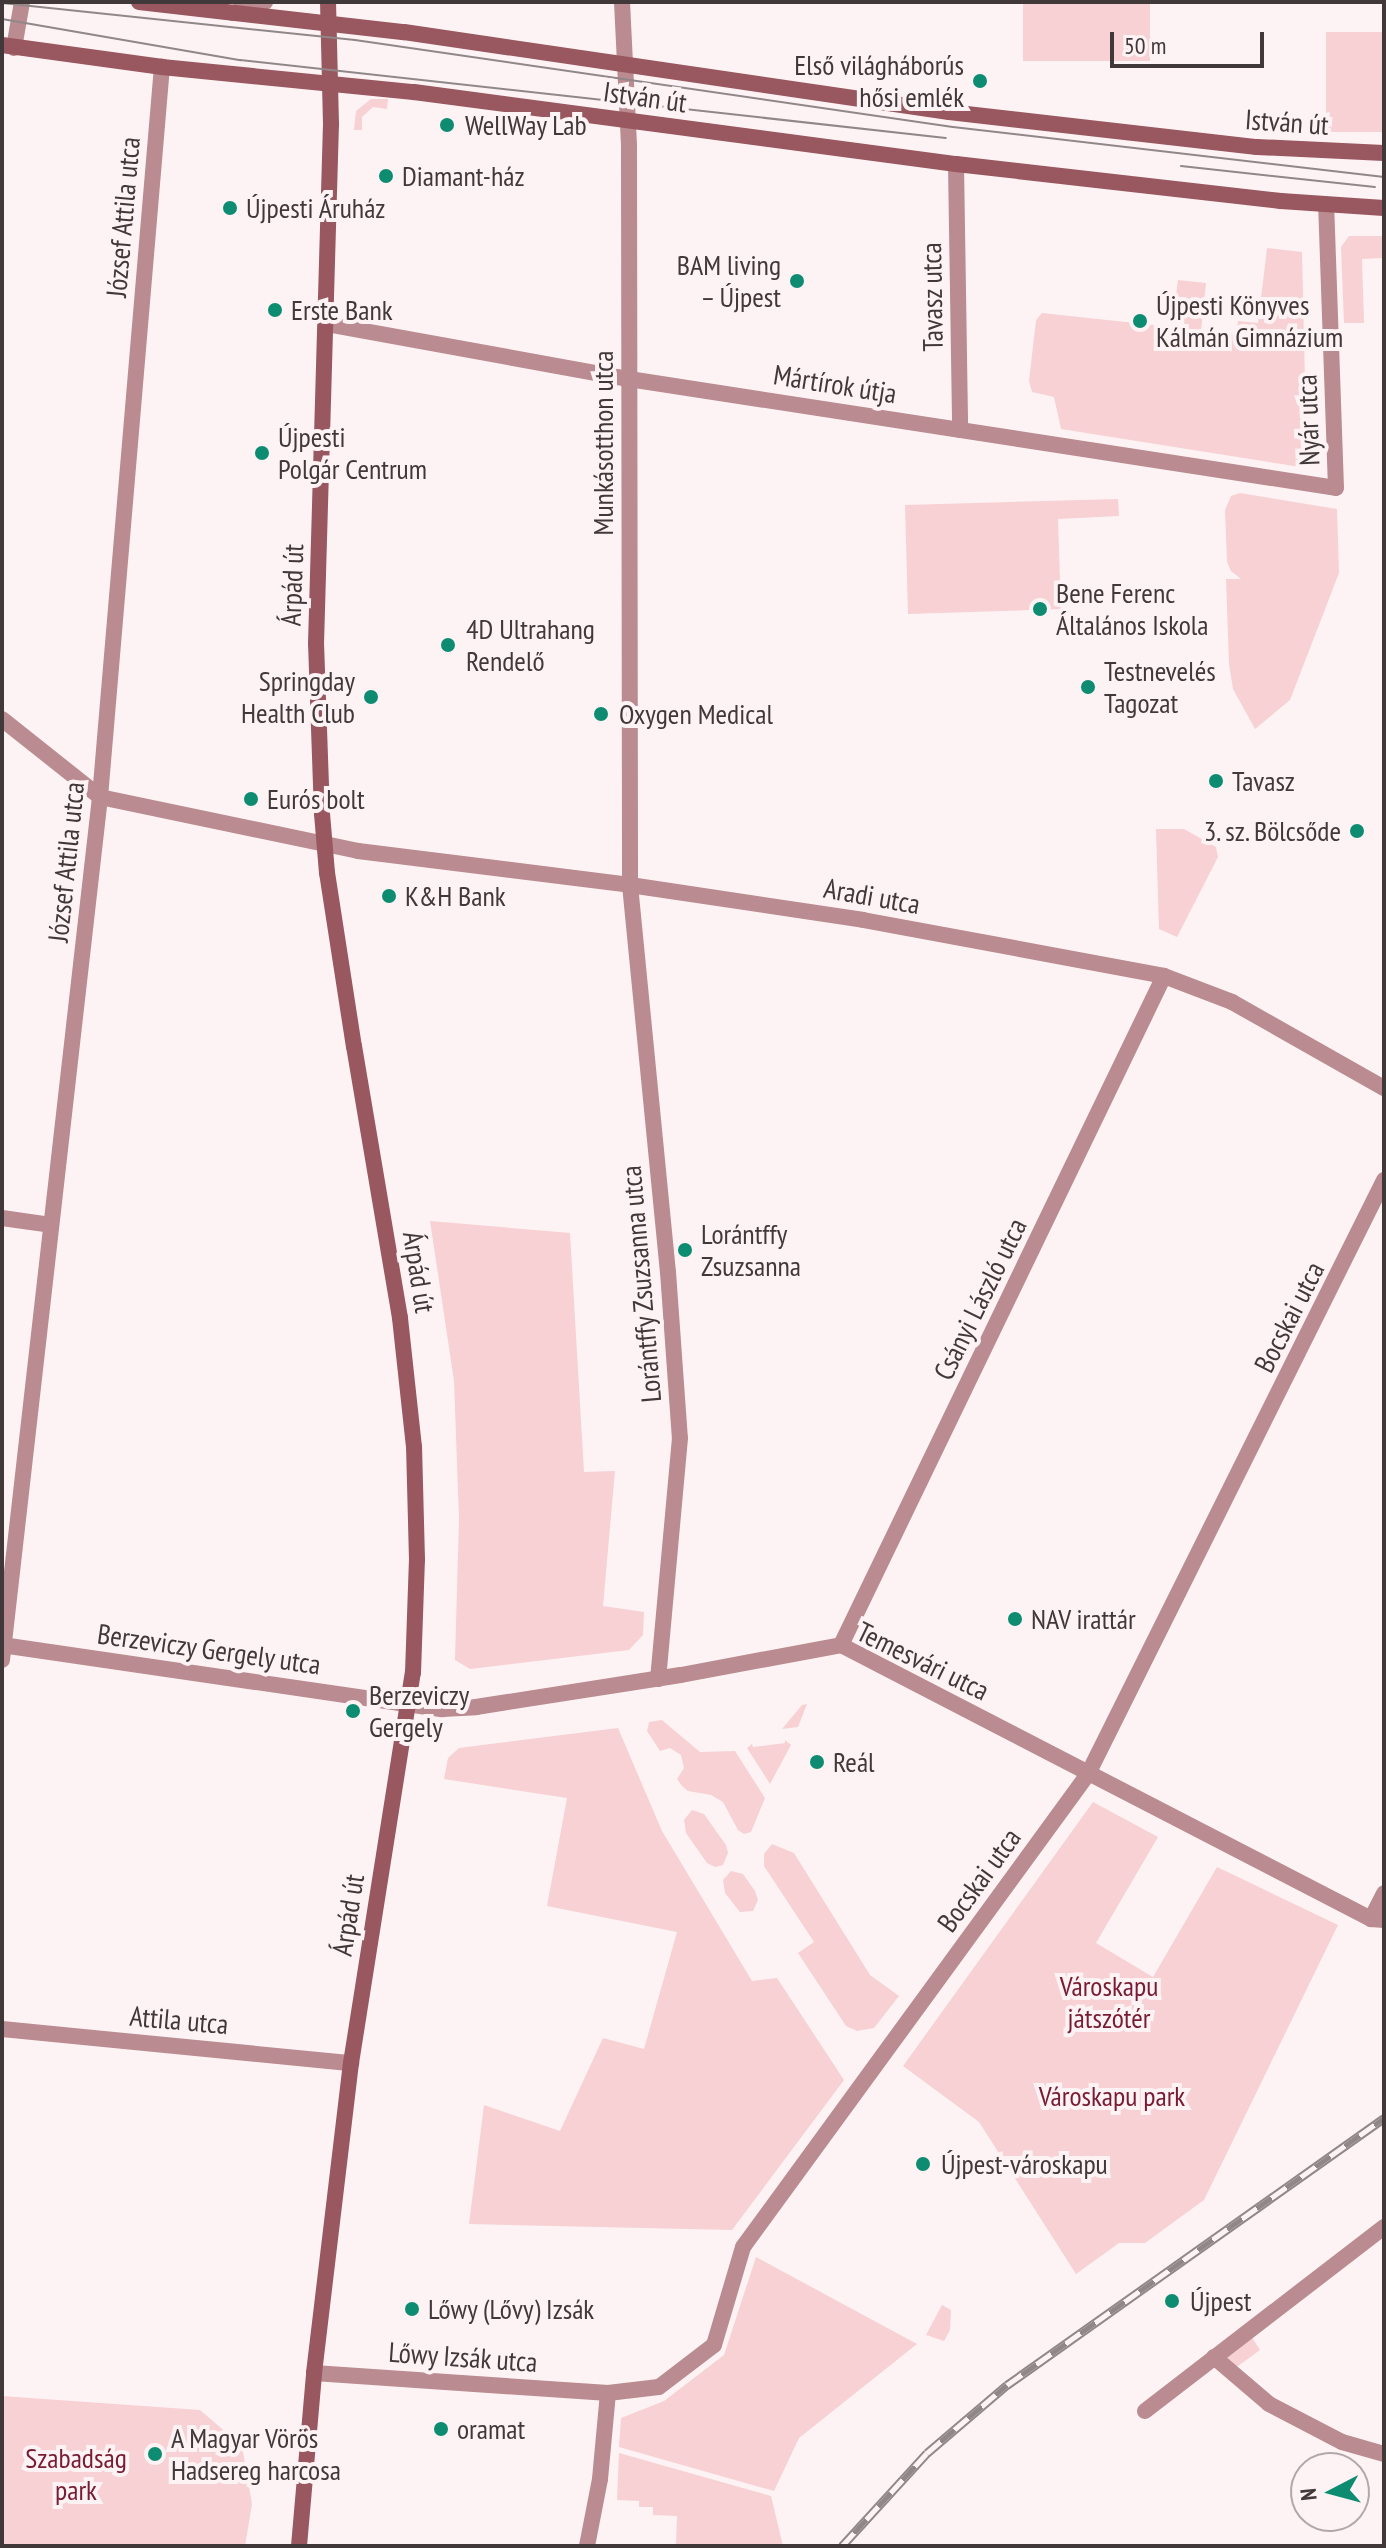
<!DOCTYPE html>
<meta charset="utf-8">
<style>
body{margin:0}
#map{position:relative;width:1386px;height:2548px;overflow:hidden;background:#fdf3f4;font-family:"PT Sans Narrow",sans-serif}
div>[style]{position:absolute}
[style*='--x']{left:calc(var(--x)*1px);top:calc(var(--y)*1px);width:calc(var(--w)*1px);rotate:calc(var(--a)*1deg)}
.green>*{inset:0;background:#f7d1d4;transform-origin:0 0}
.street>*{height:16px;margin:-8px;padding:0 8px;transform-origin:8px;border-radius:8px;background:#ba8b90}
.secondary>*{height:16px;margin:-8px;padding:0 8px;transform-origin:8px;border-radius:8px;background:#995760}
.tram>*{height:2px;margin:-1px;padding:0 1px;transform-origin:1px;border-radius:1px;background:#908788}
.rail>*{height:9px;margin-top:-4.5px;transform-origin:0;background:repeating-linear-gradient(90deg,#fdf3f4 0 18px,#908788 0 36px);box-sizing:border-box;border-block:2px solid #908788}
.dots>*{width:22px;height:22px;translate:-50% -50%;box-sizing:border-box;border:4px solid #fdf3f4;border-radius:50%}
span{translate:-50% -50%;white-space:nowrap;text-align:center;line-height:1.15;-webkit-text-stroke:8px #fdf3f4;paint-order:stroke}
.poi-label{font-size:28px;color:#413839}
.right{translate:-100% -50%;text-align:right}
.left{translate:0 -50%;text-align:left}
.street-label{font-size:28px;color:#413839}
.park-label{font-size:28px;color:#791b32}
.frame{position:absolute;inset:0;border:4px solid #413839;pointer-events:none}
.north{position:absolute;left:1290px;top:2452px;width:80px;height:80px;box-sizing:border-box;background:#fdf3f4;border:2px solid #b2a8a9;border-radius:50%;rotate:264deg;font-size:22px;font-weight:700;line-height:32px;text-align:center;color:#413839}
.north::after{content:'';display:block;margin:auto;width:28px;height:36px;background:#0d8c71;clip-path:polygon(50% 0,100% 100%,50% 72%,0 100%)}
.scale{position:absolute;left:1110px;top:32px;width:154px;height:36px;box-sizing:border-box;border:4px solid #413839;border-top:0;padding-left:10px;font-size:24px;line-height:28px;white-space:nowrap;color:#413839;-webkit-text-stroke:6px #fdf3f4;paint-order:stroke}
</style>
<div id="map">
<div class="green">
<div style="left:1023px;top:2px;width:127px;height:59px"></div>
<div style="left:1384px;top:32px;width:100px;height:58px;rotate:90deg"></div>
<div style="clip-path:polygon(371px 99px,388px 99px,387px 109px,373px 107px,362px 117px,362px 130px,354px 130px,356px 111px)"></div>
<div style="clip-path:polygon(1349px 236px,1384px 236px,1384px 258px,1362px 259px,1364px 323px,1344px 323px,1341px 247px)"></div>
<div style="clip-path:polygon(1267px 248px,1302px 252px,1307px 468px,1061px 429px,1054px 397px,1032px 392px,1029px 381px,1036px 320px,1042px 313px,1172px 327px,1178px 280px,1206px 283px,1201px 331px,1236px 335px,1238px 321px,1258px 323px)"></div>
<div style="clip-path:polygon(1240px 493px,1337px 509px,1339px 573px,1290px 700px,1255px 729px,1233px 689px,1229px 664px,1226px 579px,1241px 579px,1231px 571px,1227px 562px,1225px 510px,1231px 496px)"></div>
<div style="clip-path:polygon(1118px 499px,1119px 516px,1058px 519px,1061px 609px,908px 614px,905px 505px)"></div>
<div style="clip-path:polygon(1156px 829px,1184px 829px,1216px 847px,1218px 857px,1177px 937px,1159px 929px)"></div>
<div style="clip-path:polygon(430px 1221px,570px 1233px,584px 1472px,615px 1471px,603px 1606px,644px 1612px,643px 1635px,629px 1650px,470px 1669px,455px 1660px,459px 1518px,454px 1381px)"></div>
<div style="clip-path:polygon(807px 1704px,798px 1727px,782px 1729px,802px 1705px)"></div>
<div style="clip-path:polygon(662px 1720px,700px 1752px,735px 1751px,765px 1798px,751px 1832px,744px 1834px,738px 1830px,723px 1802px,711px 1795px,688px 1791px,682px 1786px,677px 1779px,684px 1768px,681px 1755px,670px 1748px,660px 1751px,647px 1731px,649px 1722px)"></div>
<div style="clip-path:polygon(618px 1728px,662px 1831px,752px 1981px,777px 1978px,844px 2080px,732px 2230px,469px 2224px,484px 2105px,560px 2131px,603px 2038px,644px 2049px,677px 1932px,547px 1906px,567px 1798px,444px 1779px,448px 1758px,459px 1748px)"></div>
<div style="clip-path:polygon(785px 1740px,791px 1745px,770px 1784px,747px 1748px,752px 1744px,753px 1747px,785px 1743px)"></div>
<div style="clip-path:polygon(1093px 1802px,1158px 1837px,1096px 1943px,1153px 1977px,1217px 1867px,1338px 1925px,1204px 2200px,1145px 2243px,1119px 2243px,1076px 2274px,979px 2122px,903px 2066px)"></div>
<div style="clip-path:polygon(692px 1810px,704px 1814px,726px 1845px,728px 1853px,723px 1865px,715px 1867px,707px 1863px,686px 1833px,684px 1820px)"></div>
<div style="clip-path:polygon(772px 1844px,794px 1853px,870px 1975px,899px 1996px,874px 2028px,857px 2031px,846px 2026px,798px 1953px,814px 1942px,764px 1866px,764px 1854px)"></div>
<div style="clip-path:polygon(731px 1871px,743px 1874px,755px 1891px,758px 1900px,753px 1911px,740px 1912px,725px 1893px,723px 1880px)"></div>
<div style="clip-path:polygon(756px 2257px,917px 2344px,799px 2438px,774px 2491px,619px 2447px,621px 2418px,664px 2401px,724px 2355px)"></div>
<div style="clip-path:polygon(942px 2305px,951px 2310px,950px 2330px,944px 2341px,926px 2335px)"></div>
<div style="clip-path:polygon(1251px 2336px,1260px 2350px,1234px 2369px,1221px 2359px)"></div>
<div style="clip-path:polygon(2px 2396px,200px 2410px,242px 2446px,252px 2504px,245px 2546px,2px 2546px)"></div>
<div style="clip-path:polygon(619px 2453px,771px 2496px,783px 2546px,676px 2546px,677px 2516px,653px 2515px,653px 2507px,639px 2507px,639px 2501px,617px 2500px)"></div>
</div>
<div class="street">
<div style="--x:622;--y:2;--w:144;--a:87.2"></div>
<div style="--x:629;--y:146;--w:739;--a:89.92"></div>
<div style="--x:630;--y:885;--w:389;--a:84.4"></div>
<div style="--x:668;--y:1272;--w:166;--a:85.9"></div>
<div style="--x:680;--y:1438;--w:242;--a:95.2"></div>
<div style="--x:233;--y:13;--w:34;--a:-19"></div>
<div style="--x:14;--y:48;--w:47;--a:-80.1"></div>
<div style="--x:956;--y:164;--w:266;--a:89.1"></div>
<div style="--x:326;--y:324;--w:308;--a:10.3"></div>
<div style="--x:629;--y:379;--w:715;--a:8.76"></div>
<div style="--x:1336;--y:488;--w:283;--a:-92"></div>
<div style="--x:2;--y:719;--w:125;--a:38.5"></div>
<div style="--x:100;--y:797;--w:264;--a:11.8"></div>
<div style="--x:358;--y:851;--w:274;--a:7.1"></div>
<div style="--x:630;--y:885;--w:236;--a:8.5"></div>
<div style="--x:863;--y:920;--w:306;--a:10.5"></div>
<div style="--x:1164;--y:976;--w:73;--a:20.9"></div>
<div style="--x:1232;--y:1002;--w:175;--a:29.5"></div>
<div style="--x:2;--y:1218;--w:49;--a:8.1"></div>
<div style="--x:2;--y:1645;--w:445;--a:8.3"></div>
<div style="--x:442;--y:1709;--w:34;--a:-3"></div>
<div style="--x:476;--y:1707;--w:207;--a:-8.9"></div>
<div style="--x:681;--y:1675;--w:163;--a:-10.6"></div>
<div style="--x:841;--y:1645;--w:597;--a:27.34"></div>
<div style="--x:1371;--y:1919;--w:13;--a:4"></div>
<div style="--x:841;--y:1645;--w:743;--a:-64.23"></div>
<div style="--x:2;--y:1660;--w:869;--a:-83.52"></div>
<div style="--x:100;--y:797;--w:733;--a:-85.15"></div>
<div style="--x:1371;--y:1919;--w:29;--a:-63"></div>
<div style="--x:2;--y:2029;--w:351;--a:5.6"></div>
<div style="--x:1214;--y:2357;--w:72;--a:40.5"></div>
<div style="--x:1269;--y:2404;--w:82;--a:27.5"></div>
<div style="--x:1342;--y:2442;--w:44;--a:15.9"></div>
<div style="--x:314;--y:2373;--w:295;--a:3.9"></div>
<div style="--x:608;--y:2393;--w:51;--a:-6.7"></div>
<div style="--x:659;--y:2387;--w:69;--a:-37.4"></div>
<div style="--x:714;--y:2345;--w:102;--a:-73.5"></div>
<div style="--x:743;--y:2247;--w:585;--a:-53.89"></div>
<div style="--x:1088;--y:1774;--w:664;--a:-63.51"></div>
<div style="--x:1145;--y:2411;--w:302;--a:-37.6"></div>
<div style="--x:587;--y:2546;--w:68;--a:-79"></div>
<div style="--x:600;--y:2479;--w:86;--a:-84.7"></div>
</div>
<div class="secondary">
<div style="--x:139;--y:2;--w:267;--a:6.5"></div>
<div style="--x:404;--y:32;--w:551;--a:8.35"></div>
<div style="--x:949;--y:112;--w:310;--a:6.5"></div>
<div style="--x:1257;--y:147;--w:127;--a:2.7"></div>
<div style="--x:2;--y:45;--w:162;--a:7.8"></div>
<div style="--x:162;--y:67;--w:253;--a:5.7"></div>
<div style="--x:414;--y:92;--w:547;--a:7.57"></div>
<div style="--x:956;--y:164;--w:327;--a:6.5"></div>
<div style="--x:1281;--y:201;--w:103;--a:3.9"></div>
<div style="--x:299;--y:2546;--w:174;--a:-85"></div>
<div style="--x:314;--y:2373;--w:312;--a:-83.2"></div>
<div style="--x:351;--y:2063;--w:395;--a:-81"></div>
<div style="--x:413;--y:1673;--w:113;--a:-88"></div>
<div style="--x:417;--y:1560;--w:113;--a:-91.5"></div>
<div style="--x:414;--y:1447;--w:130;--a:-96.2"></div>
<div style="--x:400;--y:1318;--w:275;--a:-99.6"></div>
<div style="--x:354;--y:1047;--w:176;--a:-98.8"></div>
<div style="--x:327;--y:873;--w:59;--a:-94.8"></div>
<div style="--x:322;--y:814;--w:170;--a:-92"></div>
<div style="--x:316;--y:644;--w:520;--a:-88.35"></div>
<div style="--x:331;--y:124;--w:122;--a:-91.4"></div>
</div>
<div class="tram">
<div style="--x:2;--y:3;--w:355;--a:6"></div>
<div style="--x:355;--y:40;--w:604;--a:8.28"></div>
<div style="--x:953;--y:127;--w:434;--a:6.6"></div>
<div style="--x:2;--y:19;--w:242;--a:9.8"></div>
<div style="--x:240;--y:60;--w:710;--a:6.3"></div>
<div style="--x:1181;--y:166;--w:195;--a:6.2"></div>
</div>
<div class="rail">
<div style="--x:842;--y:2546;--w:126;--a:-47.6"></div>
<div style="--x:927;--y:2453;--w:105;--a:-40.4"></div>
<div style="--x:1007;--y:2385;--w:462;--a:-35.3"></div>
</div>
<div class="dots">
<div style="left:980px;top:81px;background:#0d8c71"></div>
<div style="left:447px;top:125px;background:#0d8c71"></div>
<div style="left:386px;top:176px;background:#0d8c71"></div>
<div style="left:230px;top:208px;background:#0d8c71"></div>
<div style="left:797px;top:281px;background:#0d8c71"></div>
<div style="left:275px;top:310px;background:#0d8c71"></div>
<div style="left:1140px;top:321px;background:#0d8c71"></div>
<div style="left:262px;top:453px;background:#0d8c71"></div>
<div style="left:1040px;top:609px;background:#0d8c71"></div>
<div style="left:448px;top:645px;background:#0d8c71"></div>
<div style="left:1088px;top:687px;background:#0d8c71"></div>
<div style="left:371px;top:697px;background:#0d8c71"></div>
<div style="left:601px;top:714px;background:#0d8c71"></div>
<div style="left:1216px;top:781px;background:#0d8c71"></div>
<div style="left:251px;top:799px;background:#0d8c71"></div>
<div style="left:1357px;top:831px;background:#0d8c71"></div>
<div style="left:389px;top:896px;background:#0d8c71"></div>
<div style="left:685px;top:1250px;background:#0d8c71"></div>
<div style="left:1015px;top:1619px;background:#0d8c71"></div>
<div style="left:353px;top:1711px;background:#0d8c71"></div>
<div style="left:817px;top:1762px;background:#0d8c71"></div>
<div style="left:923px;top:2164px;background:#0d8c71"></div>
<div style="left:1172px;top:2301px;background:#0d8c71"></div>
<div style="left:412px;top:2309px;background:#0d8c71"></div>
<div style="left:441px;top:2429px;background:#0d8c71"></div>
<div style="left:155px;top:2454px;background:#0d8c71"></div>
</div>
<div class="poi-label">
<span class="right" style="left:964px;top:81px">Első világháborús<br>hősi emlék</span>
<span class="left" style="left:465px;top:125px">WellWay Lab</span>
<span class="left" style="left:402px;top:176px">Diamant-ház</span>
<span class="left" style="left:246px;top:208px">Újpesti Áruház</span>
<span class="right" style="left:781px;top:281px">BAM living<br>– Újpest</span>
<span class="left" style="left:1156px;top:321px">Újpesti Könyves<br>Kálmán Gimnázium</span>
<span class="left" style="left:291px;top:310px">Erste Bank</span>
<span class="left" style="left:278px;top:453px">Újpesti<br>Polgár Centrum</span>
<span class="left" style="left:1056px;top:609px">Bene Ferenc<br>Általános Iskola</span>
<span class="left" style="left:466px;top:645px">4D Ultrahang<br>Rendelő</span>
<span class="left" style="left:1104px;top:687px">Testnevelés<br>Tagozat</span>
<span class="right" style="left:355px;top:697px">Springday<br>Health Club</span>
<span class="left" style="left:619px;top:714px">Oxygen Medical</span>
<span class="left" style="left:1232px;top:781px">Tavasz</span>
<span class="left" style="left:267px;top:799px">Eurós bolt</span>
<span class="right" style="left:1341px;top:831px">3. sz. Bölcsőde</span>
<span class="left" style="left:405px;top:896px">K&amp;H Bank</span>
<span class="left" style="left:701px;top:1250px">Lorántffy<br>Zsuzsanna</span>
<span class="left" style="left:1031px;top:1619px">NAV irattár</span>
<span class="left" style="left:369px;top:1711px">Berzeviczy<br>Gergely</span>
<span class="left" style="left:833px;top:1762px">Reál</span>
<span class="left" style="left:941px;top:2164px">Újpest-városkapu</span>
<span class="left" style="left:1190px;top:2301px">Újpest</span>
<span class="left" style="left:428px;top:2309px">Lőwy (Lővy) Izsák</span>
<span class="left" style="left:457px;top:2429px">oramat</span>
<span class="left" style="left:171px;top:2454px">A Magyar Vörös<br>Hadsereg harcosa</span>
</div>
<div class="street-label">
<span style="left:645px;top:97px;rotate:8deg">István út</span>
<span style="left:1287px;top:122px;rotate:4deg">István út</span>
<span style="left:123px;top:217px;rotate:-85deg">József Attila utca</span>
<span style="left:932px;top:297px;rotate:-91deg">Tavasz utca</span>
<span style="left:835px;top:384px;rotate:9deg">Mártírok útja</span>
<span style="left:1308px;top:420px;rotate:-92deg">Nyár utca</span>
<span style="left:603px;top:443px;rotate:-90deg">Munkásotthon utca</span>
<span style="left:292px;top:585px;rotate:-88deg">Árpád út</span>
<span style="left:66px;top:862px;rotate:-84deg">József Attila utca</span>
<span style="left:872px;top:896px;rotate:10deg">Aradi utca</span>
<span style="left:419px;top:1272px;rotate:81deg">Árpád út</span>
<span style="left:641px;top:1284px;rotate:-95deg">Lorántffy Zsuzsanna utca</span>
<span style="left:980px;top:1299px;rotate:-64deg">Csányi László utca</span>
<span style="left:1289px;top:1317px;rotate:-63deg">Bocskai utca</span>
<span style="left:209px;top:1649px;rotate:8deg">Berzeviczy Gergely utca</span>
<span style="left:923px;top:1661px;rotate:26deg">Temesvári utca</span>
<span style="left:979px;top:1880px;rotate:-54deg">Bocskai utca</span>
<span style="left:348px;top:1915px;rotate:-81deg">Árpád út</span>
<span style="left:179px;top:2020px;rotate:5deg">Attila utca</span>
<span style="left:463px;top:2357px;rotate:4deg">Lőwy Izsák utca</span>
</div>
<div class="park-label">
<span style="left:1109px;top:2002px">Városkapu<br>játszótér</span>
<span style="left:1112px;top:2096px">Városkapu park</span>
<span style="left:76px;top:2474px">Szabadság<br>park</span>
</div>
<div class="frame"></div>
<div class="north">N</div>
<div class="scale">50 m</div>
</div>
